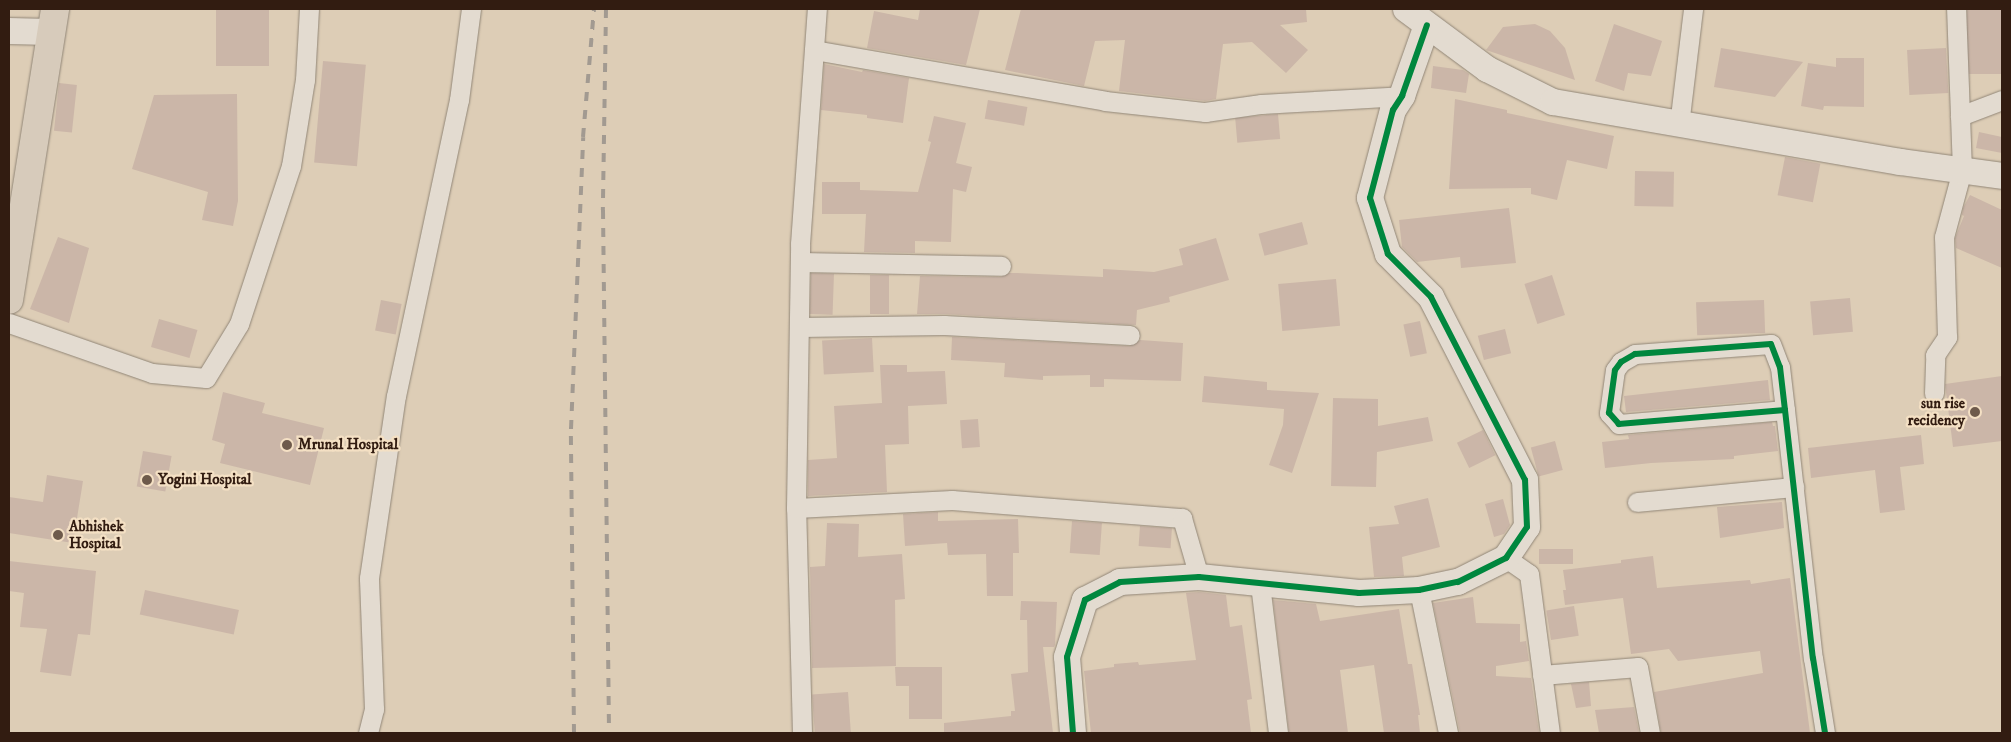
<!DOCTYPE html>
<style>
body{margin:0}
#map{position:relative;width:2011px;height:742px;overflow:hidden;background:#ddcdb6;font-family:"IM FELL DW Pica",serif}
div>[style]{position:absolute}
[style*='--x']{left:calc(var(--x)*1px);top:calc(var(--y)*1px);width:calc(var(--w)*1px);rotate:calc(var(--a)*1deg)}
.building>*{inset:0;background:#cbb6a8;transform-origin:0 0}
.roads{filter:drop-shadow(0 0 1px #918677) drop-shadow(0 0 1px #918677)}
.street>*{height:19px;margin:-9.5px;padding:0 9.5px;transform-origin:9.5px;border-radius:9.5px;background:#e3dbd0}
.secondary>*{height:26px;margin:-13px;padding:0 13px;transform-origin:13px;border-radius:13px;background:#e3dbd0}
.primary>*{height:28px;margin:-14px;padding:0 14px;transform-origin:14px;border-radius:14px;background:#d7cbbb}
.rail>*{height:4px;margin-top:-2px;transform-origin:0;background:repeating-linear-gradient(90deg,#a29a91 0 9px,transparent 0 18px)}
.cycleway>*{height:6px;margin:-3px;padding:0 3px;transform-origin:3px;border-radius:3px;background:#00873e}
.dots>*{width:14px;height:14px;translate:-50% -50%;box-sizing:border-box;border:2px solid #f4e0c4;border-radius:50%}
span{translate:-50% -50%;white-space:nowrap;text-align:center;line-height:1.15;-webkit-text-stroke:4.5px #f4e0c4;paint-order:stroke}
.poi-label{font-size:15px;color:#321c11;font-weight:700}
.right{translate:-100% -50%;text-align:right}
.left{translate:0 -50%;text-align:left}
.frame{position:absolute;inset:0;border:10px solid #321c11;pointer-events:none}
</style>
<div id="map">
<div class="building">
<div style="left:216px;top:9px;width:53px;height:57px"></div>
<div style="clip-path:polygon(920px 9px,980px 9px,966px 65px,867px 48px,874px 11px,918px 20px)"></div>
<div style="clip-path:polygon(1021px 9px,1306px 9px,1307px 22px,1280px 25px,1308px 50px,1286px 73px,1252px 42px,1223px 44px,1216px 99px,1205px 101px,1119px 91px,1125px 40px,1095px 41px,1084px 86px,1005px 70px)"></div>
<div style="left:1967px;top:9px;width:35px;height:65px"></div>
<div style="clip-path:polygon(1535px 24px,1550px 31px,1565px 48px,1575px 80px,1486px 50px,1503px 27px)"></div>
<div style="clip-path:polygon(1614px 24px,1662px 41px,1651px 76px,1628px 73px,1624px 91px,1595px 81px)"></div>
<div style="clip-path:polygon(1721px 48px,1803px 62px,1775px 97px,1714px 87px)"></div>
<div style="left:1946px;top:48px;width:45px;height:39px;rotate:87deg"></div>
<div style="clip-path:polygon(1836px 58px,1864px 58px,1864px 107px,1824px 106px,1823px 110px,1801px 106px,1808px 63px,1836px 67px)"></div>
<div style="left:323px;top:61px;width:43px;height:102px;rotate:5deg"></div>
<div style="clip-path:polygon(824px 64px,862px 72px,863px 70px,909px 78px,903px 123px,867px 118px,867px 115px,821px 110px)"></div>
<div style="clip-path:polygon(1433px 66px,1463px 70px,1469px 74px,1466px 93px,1431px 88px)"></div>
<div style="left:59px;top:83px;width:18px;height:48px;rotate:6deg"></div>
<div style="clip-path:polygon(237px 94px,238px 201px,233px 226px,202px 220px,208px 192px,132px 169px,154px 95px)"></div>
<div style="clip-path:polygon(1455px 99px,1507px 110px,1507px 113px,1614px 136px,1607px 169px,1567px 160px,1557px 200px,1531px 194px,1531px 188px,1449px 189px)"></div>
<div style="left:988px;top:100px;width:40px;height:19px;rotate:10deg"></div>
<div style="left:1278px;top:114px;width:25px;height:43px;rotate:85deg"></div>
<div style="clip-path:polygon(934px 116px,966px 123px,956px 163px,972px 167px,966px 192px,953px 189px,951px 242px,915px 241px,915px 253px,864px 252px,866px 214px,822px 214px,822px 182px,860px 182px,860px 190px,918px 192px,931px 142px,928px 141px)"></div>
<div style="clip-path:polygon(1979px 132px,2002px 137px,2002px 153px,1976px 148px)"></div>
<div style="left:1785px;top:157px;width:36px;height:39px;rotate:11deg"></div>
<div style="left:1635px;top:171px;width:39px;height:35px;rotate:1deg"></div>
<div style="clip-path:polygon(1970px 195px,2002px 210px,2002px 268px,1956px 248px,1955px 238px,1964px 216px,1962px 215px,1963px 208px)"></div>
<div style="clip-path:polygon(1509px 208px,1516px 263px,1461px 268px,1460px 257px,1417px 262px,1402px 247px,1399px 220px)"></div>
<div style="left:1302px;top:222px;width:23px;height:45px;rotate:75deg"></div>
<div style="clip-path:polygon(58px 237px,89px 248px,69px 323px,30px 309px)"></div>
<div style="clip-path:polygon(1216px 238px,1229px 280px,1169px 297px,1170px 302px,1137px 310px,1136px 325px,945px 314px,917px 314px,920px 276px,1001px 277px,1009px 273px,1017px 273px,1103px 277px,1103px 269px,1154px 272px,1183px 265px,1179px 249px)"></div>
<div style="left:811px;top:273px;width:23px;height:41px;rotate:2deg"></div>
<div style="left:870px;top:275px;width:19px;height:39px"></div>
<div style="left:1552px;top:275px;width:42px;height:29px;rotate:72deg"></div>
<div style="left:1336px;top:279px;width:47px;height:58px;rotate:85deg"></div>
<div style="left:1850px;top:298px;width:34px;height:40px;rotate:85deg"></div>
<div style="left:381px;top:300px;width:21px;height:31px;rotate:11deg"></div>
<div style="left:1764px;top:300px;width:33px;height:68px;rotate:88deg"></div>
<div style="left:159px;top:319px;width:40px;height:29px;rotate:16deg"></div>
<div style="left:1420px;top:321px;width:33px;height:17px;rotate:78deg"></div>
<div style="left:1505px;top:329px;width:25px;height:28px;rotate:76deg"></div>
<div style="clip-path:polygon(952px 337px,1129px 346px,1140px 340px,1183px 343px,1181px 381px,1104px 379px,1104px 387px,1090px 387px,1090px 375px,1043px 376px,1043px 380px,1004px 377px,1005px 363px,951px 360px)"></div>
<div style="left:872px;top:338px;width:34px;height:50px;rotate:87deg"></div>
<div style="clip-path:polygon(880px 365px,907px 365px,907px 372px,945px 371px,947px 404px,908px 406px,909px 444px,885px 445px,887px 492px,808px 496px,808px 460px,837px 458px,834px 406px,882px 403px)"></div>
<div style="clip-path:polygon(1204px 376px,1267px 382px,1267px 390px,1319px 393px,1292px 473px,1269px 465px,1283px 425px,1284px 409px,1202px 402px)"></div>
<div style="clip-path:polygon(2002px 376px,2002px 441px,1953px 447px,1945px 384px)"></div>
<div style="clip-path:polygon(1768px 380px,1770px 400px,1626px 412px,1624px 396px)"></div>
<div style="clip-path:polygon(223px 392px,265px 403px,262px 413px,324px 428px,310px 485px,220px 463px,225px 444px,212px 440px)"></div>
<div style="clip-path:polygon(1333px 398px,1378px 399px,1378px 426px,1428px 417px,1433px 441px,1377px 452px,1376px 487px,1331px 486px)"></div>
<div style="left:978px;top:419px;width:28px;height:18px;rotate:86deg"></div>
<div style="clip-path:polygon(1772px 422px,1773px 426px,1775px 426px,1778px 451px,1734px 456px,1734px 459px,1651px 463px,1605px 468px,1602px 442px,1629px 439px,1628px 435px)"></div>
<div style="left:1483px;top:430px;width:28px;height:29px;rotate:64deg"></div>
<div style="clip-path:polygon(1921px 435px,1924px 464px,1900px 467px,1905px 510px,1880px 513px,1875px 470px,1811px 478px,1808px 448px)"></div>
<div style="left:1555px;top:441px;width:30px;height:25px;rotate:75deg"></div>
<div style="left:143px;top:451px;width:29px;height:36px;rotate:10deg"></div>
<div style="clip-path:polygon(47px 475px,83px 481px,73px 543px,9px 533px,9px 497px,43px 502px)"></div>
<div style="clip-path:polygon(1428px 498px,1440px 547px,1402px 557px,1404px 576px,1374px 577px,1369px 527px,1399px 524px,1394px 506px)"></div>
<div style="clip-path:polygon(1503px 499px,1510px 525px,1504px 534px,1494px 537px,1485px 504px)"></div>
<div style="clip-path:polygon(1782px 502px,1784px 528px,1720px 538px,1717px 507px)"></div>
<div style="clip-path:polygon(938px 512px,938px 521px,1018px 519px,1019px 553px,1013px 553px,1013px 596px,987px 596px,986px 554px,948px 555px,947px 543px,905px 546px,903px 514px)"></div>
<div style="left:1072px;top:521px;width:30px;height:32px;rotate:4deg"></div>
<div style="clip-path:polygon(827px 523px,859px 524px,858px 557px,902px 554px,905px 599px,895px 600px,896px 666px,812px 668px,810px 567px,825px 566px)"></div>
<div style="left:1140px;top:526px;width:32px;height:20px;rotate:4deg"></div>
<div style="left:1539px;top:549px;width:34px;height:15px"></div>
<div style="clip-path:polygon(1653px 556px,1657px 588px,1750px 580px,1751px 584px,1790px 578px,1810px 733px,1661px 733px,1654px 692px,1763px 673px,1760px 651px,1678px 661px,1669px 649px,1631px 654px,1623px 598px,1565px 605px,1563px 590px,1566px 590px,1563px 570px,1621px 563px,1621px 560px)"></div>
<div style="clip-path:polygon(9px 561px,96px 571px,90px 635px,78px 634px,71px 676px,40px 672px,47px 629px,20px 627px,24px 593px,9px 591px)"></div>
<div style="left:145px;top:590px;width:96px;height:25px;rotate:12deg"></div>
<div style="clip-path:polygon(1199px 592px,1226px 595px,1230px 627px,1242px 625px,1252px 699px,1247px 700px,1251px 733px,1091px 733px,1084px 671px,1114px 667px,1114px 664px,1138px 662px,1139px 665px,1196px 660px,1186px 593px)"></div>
<div style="clip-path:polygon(1473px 597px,1476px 623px,1520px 624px,1520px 642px,1526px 641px,1529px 661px,1496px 666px,1496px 676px,1531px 678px,1539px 733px,1460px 733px,1433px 603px)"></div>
<div style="clip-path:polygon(1273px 600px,1316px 604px,1320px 621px,1399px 609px,1408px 664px,1412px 664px,1420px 715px,1418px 715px,1420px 733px,1384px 733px,1374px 665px,1340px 670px,1348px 733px,1289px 733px)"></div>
<div style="clip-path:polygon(1021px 601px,1057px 602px,1055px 645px,1054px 647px,1043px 647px,1053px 733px,944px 733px,944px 723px,1011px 716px,1011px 711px,1015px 711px,1011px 674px,1028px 672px,1027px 620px,1020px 620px)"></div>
<div style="left:1574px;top:606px;width:30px;height:28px;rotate:81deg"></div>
<div style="clip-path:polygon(895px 667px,942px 667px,942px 719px,909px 719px,909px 686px,896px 686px)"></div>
<div style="clip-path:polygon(1589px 682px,1591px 706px,1576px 708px,1571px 684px)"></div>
<div style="left:848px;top:692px;width:41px;height:36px;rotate:86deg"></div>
<div style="clip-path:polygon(1634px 707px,1639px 733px,1599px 733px,1595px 710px)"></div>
</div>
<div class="roads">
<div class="street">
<div style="--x:814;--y:50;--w:295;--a:9.9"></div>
<div style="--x:1105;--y:101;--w:101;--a:6.3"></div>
<div style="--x:1205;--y:112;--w:57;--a:-8.1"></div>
<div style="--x:1261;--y:104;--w:141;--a:-3.2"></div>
<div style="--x:1960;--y:116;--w:45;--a:-20.9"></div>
<div style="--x:1679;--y:125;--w:117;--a:-83.1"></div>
<div style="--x:800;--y:262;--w:201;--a:1.1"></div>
<div style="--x:9;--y:323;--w:151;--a:19.3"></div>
<div style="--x:152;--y:373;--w:54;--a:5.3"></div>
<div style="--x:206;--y:378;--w:63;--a:-58.6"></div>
<div style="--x:239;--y:324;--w:166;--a:-71.8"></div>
<div style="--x:291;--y:166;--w:87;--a:-80.8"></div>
<div style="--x:305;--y:80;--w:71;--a:-86.8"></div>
<div style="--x:800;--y:327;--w:144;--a:-0.8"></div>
<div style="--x:944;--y:325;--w:186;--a:3.1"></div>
<div style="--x:1934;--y:393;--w:38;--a:-88"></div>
<div style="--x:1935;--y:355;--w:22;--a:-56"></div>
<div style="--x:1947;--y:337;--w:100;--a:-91.7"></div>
<div style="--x:1944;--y:237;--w:69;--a:-75"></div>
<div style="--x:1962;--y:170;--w:161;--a:-92.1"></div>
<div style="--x:1785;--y:410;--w:167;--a:175.2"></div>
<div style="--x:1619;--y:424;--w:15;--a:-132"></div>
<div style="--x:1609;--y:413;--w:43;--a:-82.1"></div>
<div style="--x:1615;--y:370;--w:10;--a:-53"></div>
<div style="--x:1621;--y:362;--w:16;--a:-30"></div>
<div style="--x:1635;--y:354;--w:136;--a:-4.2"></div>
<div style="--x:1771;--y:344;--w:25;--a:69"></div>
<div style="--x:1780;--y:367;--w:43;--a:83.4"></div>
<div style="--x:1785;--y:410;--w:250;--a:83.6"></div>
<div style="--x:1813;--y:658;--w:76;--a:80.9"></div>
<div style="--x:1637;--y:502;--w:158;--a:-5.5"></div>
<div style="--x:796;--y:508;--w:156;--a:-2.9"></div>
<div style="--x:952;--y:500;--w:231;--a:4.5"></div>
<div style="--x:1182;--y:518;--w:61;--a:73.9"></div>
<div style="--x:1506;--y:558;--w:28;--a:35"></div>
<div style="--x:1529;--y:574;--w:160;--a:82.5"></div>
<div style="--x:1260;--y:584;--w:150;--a:83.1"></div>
<div style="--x:1419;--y:590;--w:146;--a:78.5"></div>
<div style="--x:1542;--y:675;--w:96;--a:-4.8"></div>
<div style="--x:1638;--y:667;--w:67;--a:79.7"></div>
<div style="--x:368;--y:733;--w:25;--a:-76"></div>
<div style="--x:374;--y:709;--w:131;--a:-92.2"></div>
<div style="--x:369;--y:578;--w:184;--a:-81.6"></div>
<div style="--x:396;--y:396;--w:303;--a:-78"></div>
<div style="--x:459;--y:100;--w:92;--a:-82.5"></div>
<div style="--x:802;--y:733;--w:225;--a:-91.5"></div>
<div style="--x:796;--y:508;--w:264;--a:-89.1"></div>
<div style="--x:800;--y:244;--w:236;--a:-85.9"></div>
</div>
<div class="secondary">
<div style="--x:1406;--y:9;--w:101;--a:36.5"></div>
<div style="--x:1487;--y:69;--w:74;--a:26.6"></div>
<div style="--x:1553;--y:102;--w:352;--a:9.8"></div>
<div style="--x:1900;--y:162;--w:103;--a:7.8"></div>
<div style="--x:9;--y:31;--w:41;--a:1.4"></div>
<div style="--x:1073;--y:733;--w:76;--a:-94.5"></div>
<div style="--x:1067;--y:657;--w:60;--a:-72.5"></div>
<div style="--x:1085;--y:600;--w:39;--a:-27"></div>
<div style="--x:1120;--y:582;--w:79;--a:-3.6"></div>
<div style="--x:1199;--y:577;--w:161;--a:5.7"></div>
<div style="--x:1359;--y:593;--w:60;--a:-2.9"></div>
<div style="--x:1419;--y:590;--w:40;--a:-12"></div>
<div style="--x:1458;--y:582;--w:54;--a:-26.6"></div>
<div style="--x:1506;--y:558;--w:37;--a:-56"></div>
<div style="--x:1527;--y:527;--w:47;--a:-92.4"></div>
<div style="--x:1525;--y:480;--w:206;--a:-117.2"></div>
<div style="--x:1431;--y:297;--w:61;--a:-135"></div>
<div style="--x:1388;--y:254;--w:59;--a:-107.8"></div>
<div style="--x:1370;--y:198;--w:91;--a:-75.4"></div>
<div style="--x:1393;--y:110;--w:17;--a:-57"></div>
<div style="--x:1402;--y:96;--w:75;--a:-70.6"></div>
</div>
<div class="primary">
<div style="--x:9;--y:300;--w:295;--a:-81"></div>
</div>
</div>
<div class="rail">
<div style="--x:606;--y:9;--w:201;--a:90.9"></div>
<div style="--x:603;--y:210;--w:523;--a:89.34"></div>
<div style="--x:574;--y:733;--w:304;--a:-90.6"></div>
<div style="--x:571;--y:429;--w:292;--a:-87.6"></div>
<div style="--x:583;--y:137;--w:128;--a:-85.1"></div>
</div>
<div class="cycleway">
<div style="--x:1785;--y:410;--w:167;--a:175.2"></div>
<div style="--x:1619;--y:424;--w:15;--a:-132"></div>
<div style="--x:1609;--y:413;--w:43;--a:-82.1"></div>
<div style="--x:1615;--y:370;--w:10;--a:-53"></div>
<div style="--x:1621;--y:362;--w:16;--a:-30"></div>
<div style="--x:1635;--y:354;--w:136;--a:-4.2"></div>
<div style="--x:1771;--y:344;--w:25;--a:69"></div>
<div style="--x:1780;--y:367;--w:43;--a:83.4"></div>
<div style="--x:1785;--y:410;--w:250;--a:83.6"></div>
<div style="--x:1813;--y:658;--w:76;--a:80.9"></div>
<div style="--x:1073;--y:733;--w:76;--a:-94.5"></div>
<div style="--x:1067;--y:657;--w:60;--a:-72.5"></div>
<div style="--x:1085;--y:600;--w:39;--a:-27"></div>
<div style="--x:1120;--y:582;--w:79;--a:-3.6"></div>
<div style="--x:1199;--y:577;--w:161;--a:5.7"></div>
<div style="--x:1359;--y:593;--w:60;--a:-2.9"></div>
<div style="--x:1419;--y:590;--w:40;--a:-12"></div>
<div style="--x:1458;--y:582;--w:54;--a:-26.6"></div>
<div style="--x:1506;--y:558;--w:37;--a:-56"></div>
<div style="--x:1527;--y:527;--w:47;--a:-92.4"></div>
<div style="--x:1525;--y:480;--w:206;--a:-117.2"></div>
<div style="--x:1431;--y:297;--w:61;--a:-135"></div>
<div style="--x:1388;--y:254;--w:59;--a:-107.8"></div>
<div style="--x:1370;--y:198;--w:91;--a:-75.4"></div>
<div style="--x:1393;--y:110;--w:17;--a:-57"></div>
<div style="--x:1402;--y:96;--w:75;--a:-70.6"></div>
</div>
<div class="dots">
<div style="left:1975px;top:412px;background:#6e5a4b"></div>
<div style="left:287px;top:445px;background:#6e5a4b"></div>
<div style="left:147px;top:480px;background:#6e5a4b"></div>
<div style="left:58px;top:535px;background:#6e5a4b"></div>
</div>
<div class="poi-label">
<span class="right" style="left:1965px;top:412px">sun rise<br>recidency</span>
<span class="left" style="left:298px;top:445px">Mrunal Hospital</span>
<span class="left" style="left:158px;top:480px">Yogini Hospital</span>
<span class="left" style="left:69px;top:535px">Abhishek<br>Hospital</span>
</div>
<div class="frame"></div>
</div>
